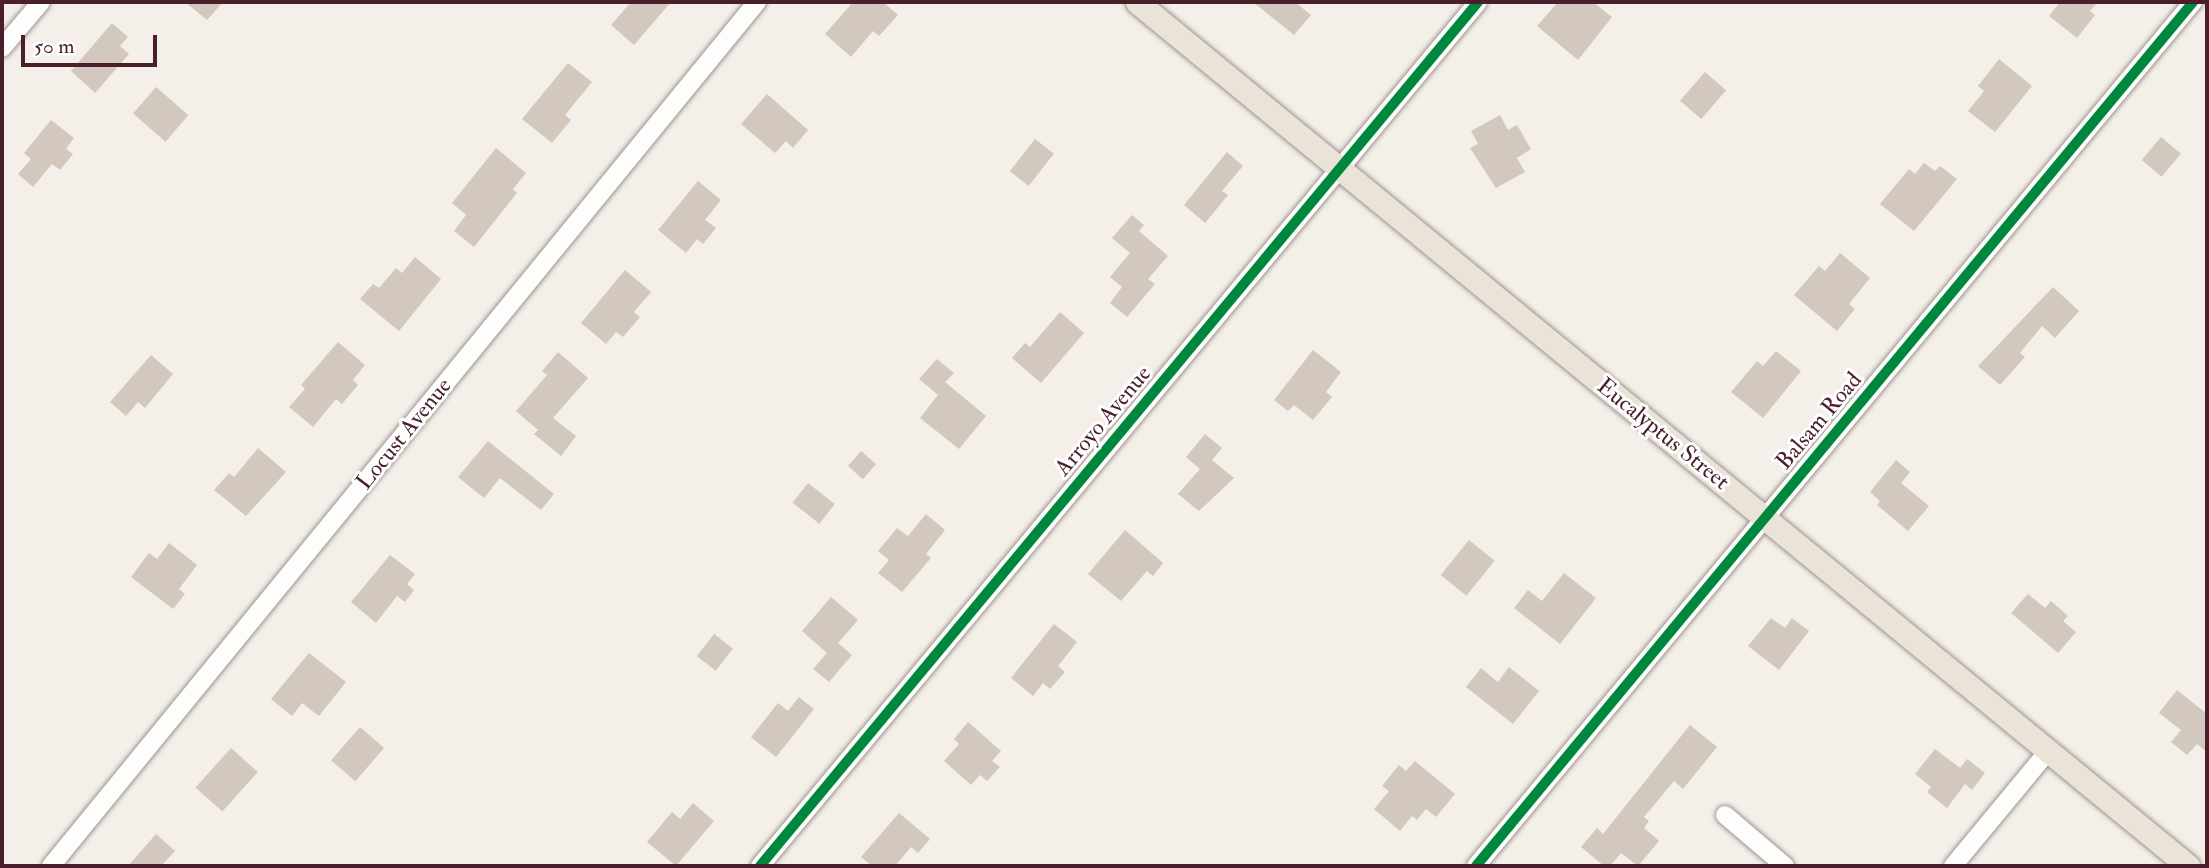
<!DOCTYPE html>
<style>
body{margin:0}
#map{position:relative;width:2209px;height:868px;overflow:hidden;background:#f4efe8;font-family:"IM FELL Double Pica",serif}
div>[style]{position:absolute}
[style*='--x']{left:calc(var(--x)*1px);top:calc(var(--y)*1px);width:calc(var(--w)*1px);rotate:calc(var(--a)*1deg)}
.building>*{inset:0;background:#d2c8be;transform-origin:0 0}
.roads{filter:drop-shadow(0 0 2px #9e9493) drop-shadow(0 0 2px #9e9493)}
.minor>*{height:18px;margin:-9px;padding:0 9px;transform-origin:9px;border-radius:9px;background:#fdfdfc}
.major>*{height:23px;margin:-11.5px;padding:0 11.5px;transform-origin:11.5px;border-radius:11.5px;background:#e9e3d8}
.cycleway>*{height:10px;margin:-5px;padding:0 5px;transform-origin:5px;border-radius:5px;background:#00873e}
span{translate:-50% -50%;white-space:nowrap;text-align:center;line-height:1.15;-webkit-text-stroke:6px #fff;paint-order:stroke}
.street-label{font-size:23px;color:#4a1f2b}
.frame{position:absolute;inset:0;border:4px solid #4a1f2b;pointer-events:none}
.scale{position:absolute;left:21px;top:35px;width:136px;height:32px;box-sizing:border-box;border:4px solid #4a1f2b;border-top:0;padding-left:9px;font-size:21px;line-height:24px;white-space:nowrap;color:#4a1f2b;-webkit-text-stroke:5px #fff;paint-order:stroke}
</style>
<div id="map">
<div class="building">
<div style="clip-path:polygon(185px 2px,223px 2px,207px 20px)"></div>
<div style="clip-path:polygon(631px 2px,671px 2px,634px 45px,611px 25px)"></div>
<div style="clip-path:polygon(853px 2px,883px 2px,898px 15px,879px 36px,873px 31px,851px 57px,825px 34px)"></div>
<div style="clip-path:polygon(1253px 2px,1295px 2px,1311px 15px,1294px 35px)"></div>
<div style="clip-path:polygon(1558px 2px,1593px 2px,1612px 17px,1578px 60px,1537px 26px)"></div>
<div style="clip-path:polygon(2060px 2px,2098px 2px,2090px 11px,2095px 15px,2077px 38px,2049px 16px)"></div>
<div style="clip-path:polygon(112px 23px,128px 37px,120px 46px,129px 54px,95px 93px,71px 71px)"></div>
<div style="clip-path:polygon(1999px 59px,2032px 86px,1995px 132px,1968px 111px,1984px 91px,1978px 86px)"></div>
<div style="clip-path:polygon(568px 63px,592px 82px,565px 115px,571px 120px,552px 143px,522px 119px)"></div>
<div style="left:1705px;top:72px;width:28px;height:38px;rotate:41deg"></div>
<div style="left:156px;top:87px;width:43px;height:35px;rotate:41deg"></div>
<div style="clip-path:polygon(767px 94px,808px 130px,793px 148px,786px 141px,775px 153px,741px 124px)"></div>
<div style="clip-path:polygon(1500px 115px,1508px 130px,1517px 125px,1531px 149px,1517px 158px,1525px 172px,1496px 188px,1470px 148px,1478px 144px,1471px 131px)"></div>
<div style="clip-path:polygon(51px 120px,74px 138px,66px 149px,73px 154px,60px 170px,52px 164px,33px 187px,18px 174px,31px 159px,24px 153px)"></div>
<div style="left:2161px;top:137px;width:26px;height:30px;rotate:40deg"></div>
<div style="left:1035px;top:139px;width:24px;height:41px;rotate:38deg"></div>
<div style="clip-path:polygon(496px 148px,526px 173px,513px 189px,517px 193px,474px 247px,454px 231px,466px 215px,452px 203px)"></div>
<div style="clip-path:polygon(1227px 152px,1243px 166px,1222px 191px,1228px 195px,1205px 223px,1184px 205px)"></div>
<div style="clip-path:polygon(1924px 163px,1935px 171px,1940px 166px,1957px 179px,1914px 231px,1880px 204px,1909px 169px,1915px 174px)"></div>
<div style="clip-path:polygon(698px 181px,721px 200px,705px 220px,716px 228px,703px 244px,697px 239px,686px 253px,658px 230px)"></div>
<div style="clip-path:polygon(1132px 215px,1144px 225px,1139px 231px,1168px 256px,1148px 279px,1155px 284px,1127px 317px,1110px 303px,1122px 287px,1110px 277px,1130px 253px,1112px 238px)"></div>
<div style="clip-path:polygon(1840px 253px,1870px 278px,1849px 304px,1855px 309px,1837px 331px,1794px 295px,1819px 266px,1825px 271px)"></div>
<div style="clip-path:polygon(415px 257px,441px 279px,399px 331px,360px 299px,373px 284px,379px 288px,396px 268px,402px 273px)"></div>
<div style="clip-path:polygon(625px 270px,651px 292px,634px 312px,640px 317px,623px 337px,616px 332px,606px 344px,581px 323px)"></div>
<div style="clip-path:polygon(2053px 287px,2079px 311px,2055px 338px,2042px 326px,2020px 353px,2025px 357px,2000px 385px,1978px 366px)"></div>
<div style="clip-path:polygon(1060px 312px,1084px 333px,1041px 383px,1012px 358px,1025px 343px,1030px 347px)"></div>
<div style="clip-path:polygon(338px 342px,365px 365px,353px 380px,358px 385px,342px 404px,336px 399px,313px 427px,289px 407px,305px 389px,301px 385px)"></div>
<div style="clip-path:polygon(1313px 350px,1341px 372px,1326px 392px,1332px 397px,1313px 420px,1294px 405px,1288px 411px,1274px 400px)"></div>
<div style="clip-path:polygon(1776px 351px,1801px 371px,1763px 418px,1731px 392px,1757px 361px,1763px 366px)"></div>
<div style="clip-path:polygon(558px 352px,588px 378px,553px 418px,576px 436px,561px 456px,534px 434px,538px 430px,516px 411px,547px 375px,542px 371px)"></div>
<div style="clip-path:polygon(151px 355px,173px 374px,145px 408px,138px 402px,126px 416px,110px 402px)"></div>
<div style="clip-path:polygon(937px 359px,954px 373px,945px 382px,986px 416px,959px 449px,920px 418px,938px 395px,919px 379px)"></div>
<div style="clip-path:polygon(1205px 434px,1222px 448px,1212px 460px,1234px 478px,1199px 511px,1178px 494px,1200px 469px,1186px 457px)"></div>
<div style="clip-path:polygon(488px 441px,554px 494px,541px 510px,500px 478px,484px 498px,458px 477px)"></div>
<div style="clip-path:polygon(258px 448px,286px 472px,246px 516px,214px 490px,229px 473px,234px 477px)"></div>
<div style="left:861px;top:451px;width:20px;height:20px;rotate:41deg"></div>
<div style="clip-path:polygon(1896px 460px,1910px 472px,1901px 483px,1929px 506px,1908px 531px,1877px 505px,1880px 501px,1870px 492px)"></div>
<div style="left:808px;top:483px;width:34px;height:25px;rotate:38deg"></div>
<div style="clip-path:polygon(926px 514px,945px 530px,926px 554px,931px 558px,902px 592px,878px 573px,889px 560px,878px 551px,897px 528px,908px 536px)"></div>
<div style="clip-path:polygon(1125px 530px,1163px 563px,1153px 576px,1147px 571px,1121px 601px,1088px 574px)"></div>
<div style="left:1469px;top:540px;width:33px;height:45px;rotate:39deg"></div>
<div style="clip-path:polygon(169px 543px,197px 565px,179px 589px,185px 594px,173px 609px,131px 577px,149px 553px,157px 559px)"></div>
<div style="clip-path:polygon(390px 555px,415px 574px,407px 584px,414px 590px,405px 602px,397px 596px,376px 623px,351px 602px)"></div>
<div style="clip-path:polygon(1564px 573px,1596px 598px,1560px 644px,1514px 608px,1528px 590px,1542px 601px)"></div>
<div style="clip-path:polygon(2028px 594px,2045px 608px,2051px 601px,2068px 616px,2063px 621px,2076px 632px,2058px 653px,2011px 613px)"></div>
<div style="clip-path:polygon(831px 597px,858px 620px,838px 643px,852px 655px,829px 682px,813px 669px,827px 653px,802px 631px)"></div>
<div style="clip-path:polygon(1771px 618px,1785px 628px,1792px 618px,1809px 631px,1779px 670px,1748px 646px)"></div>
<div style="clip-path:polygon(1054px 624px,1077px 642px,1058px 666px,1065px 672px,1050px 689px,1043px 683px,1033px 696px,1011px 678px)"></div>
<div style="left:714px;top:634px;width:24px;height:28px;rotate:38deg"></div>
<div style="clip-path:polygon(309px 653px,346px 682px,319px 716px,302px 703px,292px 716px,271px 699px)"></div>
<div style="clip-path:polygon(1509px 667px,1539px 691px,1513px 724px,1466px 687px,1481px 668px,1498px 682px)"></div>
<div style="clip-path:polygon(2177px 690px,2207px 714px,2207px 752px,2197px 744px,2187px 755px,2171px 742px,2181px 730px,2159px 713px)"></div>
<div style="clip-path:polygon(799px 697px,814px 709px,776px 757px,751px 737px,778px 703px,788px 711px)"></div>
<div style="clip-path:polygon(968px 722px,1001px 751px,992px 761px,1000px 767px,987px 781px,980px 775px,971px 785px,944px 761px,959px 744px,954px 739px)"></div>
<div style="clip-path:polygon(1690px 725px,1717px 747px,1683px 789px,1674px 781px,1644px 817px,1649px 821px,1644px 828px,1659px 841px,1638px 866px,1621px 853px,1610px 866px,1604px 866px,1581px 847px,1597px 828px,1603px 834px)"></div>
<div style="left:360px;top:727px;width:32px;height:44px;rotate:41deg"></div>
<div style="left:231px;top:748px;width:36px;height:53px;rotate:42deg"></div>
<div style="clip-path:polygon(1935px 749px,1960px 768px,1967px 759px,1985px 773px,1972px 790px,1965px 784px,1947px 808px,1927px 792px,1931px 787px,1915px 774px)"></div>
<div style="clip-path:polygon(1415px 761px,1455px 794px,1436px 817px,1426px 809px,1417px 820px,1412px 816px,1400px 831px,1374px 809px,1389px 791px,1382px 786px,1399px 765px,1406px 771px)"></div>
<div style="clip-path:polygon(693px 803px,714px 821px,676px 866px,647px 842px,672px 812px,680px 819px)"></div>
<div style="clip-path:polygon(899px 813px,930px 839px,918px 853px,911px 847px,895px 866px,872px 866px,861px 857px)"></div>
<div style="clip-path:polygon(156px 834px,175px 851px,161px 866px,128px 866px)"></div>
</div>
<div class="roads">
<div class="minor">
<div style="--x:2;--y:48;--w:60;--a:-49.7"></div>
<div style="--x:1725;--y:815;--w:79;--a:40.4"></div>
<div style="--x:51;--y:866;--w:1116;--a:-50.75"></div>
<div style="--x:760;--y:866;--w:1123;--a:-50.27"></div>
<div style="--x:1476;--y:866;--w:1123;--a:-50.31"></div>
<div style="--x:1953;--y:866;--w:149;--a:-50.4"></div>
</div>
<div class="major">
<div style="--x:1137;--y:2;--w:1361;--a:39.42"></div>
</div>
</div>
<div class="cycleway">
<div style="--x:760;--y:866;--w:1123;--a:-50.27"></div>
<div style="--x:1476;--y:866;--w:1123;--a:-50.31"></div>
</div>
<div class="street-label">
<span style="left:1103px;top:421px;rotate:-50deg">Arroyo Avenue</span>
<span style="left:1819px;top:421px;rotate:-50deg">Balsam Road</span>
<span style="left:404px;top:434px;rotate:-51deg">Locust Avenue</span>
<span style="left:1663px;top:434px;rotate:39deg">Eucalyptus Street</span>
</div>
<div class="frame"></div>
<div class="scale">50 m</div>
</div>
